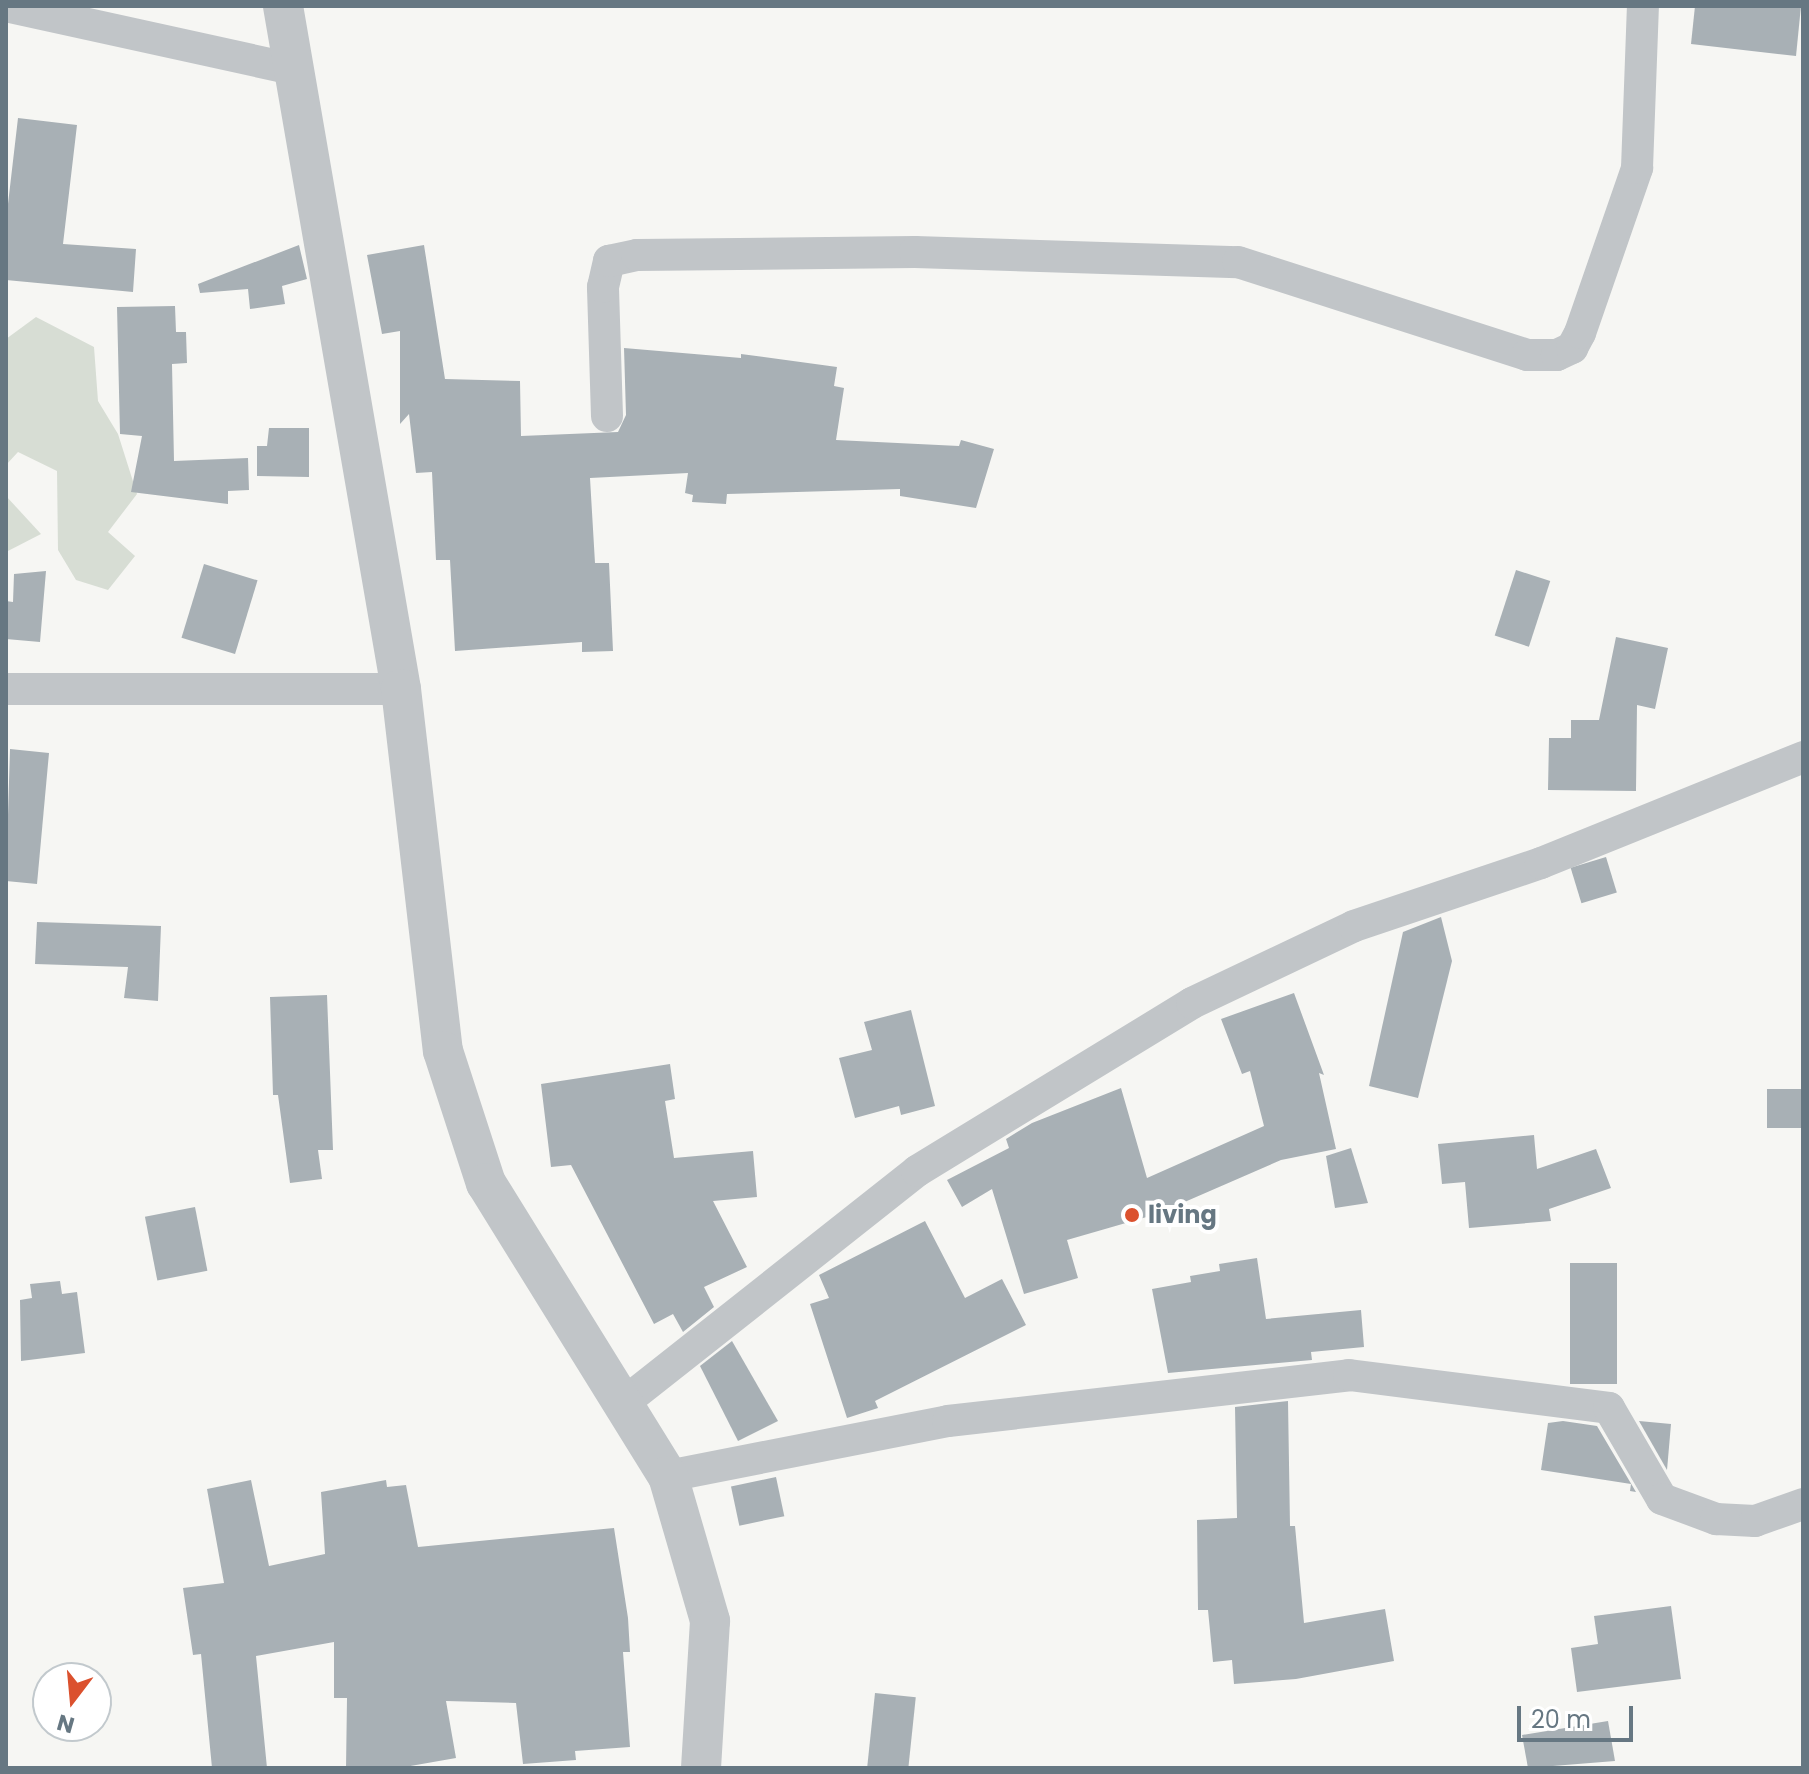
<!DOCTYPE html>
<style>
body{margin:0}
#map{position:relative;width:1809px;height:1774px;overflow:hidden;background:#f6f6f3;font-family:Poppins,sans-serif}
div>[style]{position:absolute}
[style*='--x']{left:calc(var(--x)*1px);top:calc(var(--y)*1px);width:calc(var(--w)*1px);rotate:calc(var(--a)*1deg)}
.green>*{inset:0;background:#d7ddd4}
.building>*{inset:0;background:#a8b0b5;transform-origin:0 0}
.minor>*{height:32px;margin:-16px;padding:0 16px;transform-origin:16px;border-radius:16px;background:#c1c5c8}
.tertiary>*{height:40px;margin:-20px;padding:0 20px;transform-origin:20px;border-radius:20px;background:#c1c5c8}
.dots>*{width:22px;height:22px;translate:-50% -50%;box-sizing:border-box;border:4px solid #fff;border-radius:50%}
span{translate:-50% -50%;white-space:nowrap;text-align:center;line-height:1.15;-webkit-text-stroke:8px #fff;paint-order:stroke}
.poi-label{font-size:24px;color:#667782;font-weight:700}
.left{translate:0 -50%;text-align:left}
.frame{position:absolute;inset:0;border:8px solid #667782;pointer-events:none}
.north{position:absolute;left:32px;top:1662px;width:80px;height:80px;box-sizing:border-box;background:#fff;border:2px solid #c2c9cd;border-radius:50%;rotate:196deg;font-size:22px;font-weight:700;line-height:32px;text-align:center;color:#667782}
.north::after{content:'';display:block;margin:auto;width:28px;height:36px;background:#db512e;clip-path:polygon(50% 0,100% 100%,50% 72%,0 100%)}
.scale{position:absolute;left:1517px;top:1706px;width:116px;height:36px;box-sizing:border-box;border:4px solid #667782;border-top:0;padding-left:10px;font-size:24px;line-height:28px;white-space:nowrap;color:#667782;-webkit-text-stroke:6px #fff;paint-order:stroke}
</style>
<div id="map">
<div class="green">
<div style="clip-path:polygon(36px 317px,94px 347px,98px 401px,118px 434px,137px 494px,108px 532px,135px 556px,108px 590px,76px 580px,58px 550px,57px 471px,18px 452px,6px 465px,6px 339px)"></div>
<div style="clip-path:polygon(6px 496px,41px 534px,6px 552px)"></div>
</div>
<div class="building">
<div style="clip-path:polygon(1695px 6px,1801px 6px,1796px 56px,1691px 44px)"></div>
<div style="clip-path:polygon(18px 118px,77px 125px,63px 244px,136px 249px,133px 292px,6px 280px,6px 221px)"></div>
<div style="clip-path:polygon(299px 245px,307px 279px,282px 286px,285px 304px,250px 309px,248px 289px,200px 293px,198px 284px)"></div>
<div style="clip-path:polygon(424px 245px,445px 379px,520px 381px,521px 436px,618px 432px,626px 415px,624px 348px,741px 358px,741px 354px,837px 367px,834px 386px,844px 388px,836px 440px,959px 446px,961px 440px,994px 449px,976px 508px,900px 496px,900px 489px,727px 494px,726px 504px,692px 502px,693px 495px,685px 493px,688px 473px,590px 478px,595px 563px,609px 563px,613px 651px,582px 652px,582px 642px,455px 651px,450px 560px,436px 560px,432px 472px,416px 473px,409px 414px,400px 424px,400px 331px,382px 334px,367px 255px)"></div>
<div style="clip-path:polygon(175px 306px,176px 332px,186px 332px,187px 363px,172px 364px,174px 461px,248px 458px,249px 490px,228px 491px,228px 504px,131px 492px,142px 436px,120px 434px,117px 307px)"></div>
<div style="clip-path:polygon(269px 428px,309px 428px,309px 477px,257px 476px,257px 446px,267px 446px)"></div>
<div style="left:204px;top:564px;width:56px;height:77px;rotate:17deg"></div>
<div style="left:1516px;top:570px;width:36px;height:69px;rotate:18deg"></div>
<div style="clip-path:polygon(46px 571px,40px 642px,6px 639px,6px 601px,13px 602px,14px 574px)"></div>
<div style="clip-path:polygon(1616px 637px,1668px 648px,1655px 709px,1637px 705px,1636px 791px,1548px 790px,1549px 738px,1571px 738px,1571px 720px,1599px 720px)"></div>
<div style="clip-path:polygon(10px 749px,49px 753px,37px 884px,6px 881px)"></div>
<div style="left:1606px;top:857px;width:37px;height:37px;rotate:73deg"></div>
<div style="clip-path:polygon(1441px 917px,1452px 961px,1418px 1098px,1369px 1086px,1403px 932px)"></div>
<div style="clip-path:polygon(37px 922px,161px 926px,158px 1001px,124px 998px,128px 967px,35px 964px)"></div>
<div style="clip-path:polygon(1294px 993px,1324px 1075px,1319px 1073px,1336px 1149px,1281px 1160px,1157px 1214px,1067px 1240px,1078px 1278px,1024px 1294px,992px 1189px,962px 1207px,947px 1180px,1009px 1148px,1006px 1139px,1032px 1123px,1121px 1088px,1147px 1178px,1264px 1126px,1250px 1071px,1242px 1074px,1221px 1019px)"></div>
<div style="clip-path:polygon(327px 995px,333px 1150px,318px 1150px,322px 1179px,290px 1183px,278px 1095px,273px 1095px,270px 997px)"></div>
<div style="clip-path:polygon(911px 1010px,935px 1106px,901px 1115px,899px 1106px,855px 1118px,839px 1058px,872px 1050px,864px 1022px)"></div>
<div style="clip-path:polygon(670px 1064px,675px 1099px,665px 1101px,674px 1158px,753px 1151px,757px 1197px,713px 1201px,747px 1267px,704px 1287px,714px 1307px,683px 1332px,673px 1314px,654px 1324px,571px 1165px,551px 1167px,541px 1084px)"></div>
<div style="left:1803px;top:1089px;width:39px;height:36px;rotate:90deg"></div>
<div style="clip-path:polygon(1534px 1135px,1537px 1169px,1596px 1149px,1611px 1188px,1549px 1209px,1551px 1221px,1469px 1228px,1465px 1182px,1442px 1184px,1438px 1144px)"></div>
<div style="clip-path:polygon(1351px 1148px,1368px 1203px,1335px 1208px,1326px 1156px)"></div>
<div style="left:195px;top:1207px;width:65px;height:51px;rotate:79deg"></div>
<div style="clip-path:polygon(925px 1221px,965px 1298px,1002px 1279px,1026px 1325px,875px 1401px,878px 1408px,847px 1418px,810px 1304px,829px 1298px,819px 1275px)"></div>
<div style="clip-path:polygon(1257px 1258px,1266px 1319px,1361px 1310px,1364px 1347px,1311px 1352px,1312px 1360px,1168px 1373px,1152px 1289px,1191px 1282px,1190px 1276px,1220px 1271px,1219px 1264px)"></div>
<div style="left:1570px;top:1263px;width:47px;height:121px"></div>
<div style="clip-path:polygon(60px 1281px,62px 1294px,77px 1292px,85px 1353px,21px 1361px,20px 1300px,32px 1298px,30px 1284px)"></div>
<div style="clip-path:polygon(732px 1341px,778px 1421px,738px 1441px,700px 1366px)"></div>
<div style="clip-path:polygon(1288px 1401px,1290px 1526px,1295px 1526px,1304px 1623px,1385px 1609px,1394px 1661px,1296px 1679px,1234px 1684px,1232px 1660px,1213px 1662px,1208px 1610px,1198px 1610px,1197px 1520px,1237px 1518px,1235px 1407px)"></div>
<div style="clip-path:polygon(1563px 1421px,1597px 1426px,1636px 1492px,1630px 1491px,1631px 1484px,1541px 1470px,1548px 1423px)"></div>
<div style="clip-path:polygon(1639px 1421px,1671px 1424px,1667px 1470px)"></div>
<div style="left:776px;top:1477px;width:40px;height:46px;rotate:78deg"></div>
<div style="clip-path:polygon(251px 1480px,269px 1566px,325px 1554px,321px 1492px,386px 1480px,387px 1487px,406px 1485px,418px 1547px,614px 1528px,628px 1618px,630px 1652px,623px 1652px,630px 1747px,575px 1751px,576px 1760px,523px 1764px,516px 1703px,446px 1701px,456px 1758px,399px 1768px,346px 1768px,347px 1698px,334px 1698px,334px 1642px,256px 1656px,267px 1768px,212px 1768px,201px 1654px,193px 1655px,183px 1588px,224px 1583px,207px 1489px)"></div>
<div style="clip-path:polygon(1671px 1606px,1681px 1679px,1577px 1692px,1571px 1648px,1598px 1644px,1594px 1616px)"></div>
<div style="left:875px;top:1693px;width:41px;height:75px;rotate:6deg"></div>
<div style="clip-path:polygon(1608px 1721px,1615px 1761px,1528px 1768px,1522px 1735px)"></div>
</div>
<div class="minor">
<div style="--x:6;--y:6;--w:294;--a:12.4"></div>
<div style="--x:607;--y:416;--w:129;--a:-91.8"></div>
<div style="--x:603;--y:287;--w:27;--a:-77"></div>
<div style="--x:609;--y:261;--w:29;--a:-12"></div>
<div style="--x:637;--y:255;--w:278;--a:-0.6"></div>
<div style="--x:915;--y:252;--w:323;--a:1.8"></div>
<div style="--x:1238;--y:262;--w:304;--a:17.8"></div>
<div style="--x:1527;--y:355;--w:30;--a:0"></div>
<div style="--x:1557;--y:355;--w:17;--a:-25"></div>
<div style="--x:1572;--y:348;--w:17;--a:-62"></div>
<div style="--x:1580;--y:333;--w:175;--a:-70.9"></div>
<div style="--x:1637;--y:168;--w:162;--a:-87.9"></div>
<div style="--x:6;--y:689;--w:395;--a:0"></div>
<div style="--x:626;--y:1401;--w:371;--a:-38.3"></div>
<div style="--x:917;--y:1171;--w:322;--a:-31.4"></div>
<div style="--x:1192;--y:1003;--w:179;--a:-25.4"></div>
<div style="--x:1354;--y:926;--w:197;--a:-18.6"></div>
<div style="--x:1541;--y:863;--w:283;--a:-22"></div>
<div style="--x:668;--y:1476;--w:285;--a:-11.1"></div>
<div style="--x:948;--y:1421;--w:404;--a:-6.5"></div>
<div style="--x:1349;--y:1375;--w:262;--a:7.2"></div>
<div style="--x:1609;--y:1408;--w:105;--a:59.8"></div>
<div style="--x:1662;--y:1499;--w:58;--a:20.3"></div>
<div style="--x:1716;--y:1519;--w:39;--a:3"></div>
<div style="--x:1755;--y:1521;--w:51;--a:-19.5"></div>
</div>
<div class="tertiary">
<div style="--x:283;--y:6;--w:693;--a:80.2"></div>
<div style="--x:401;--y:689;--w:364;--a:83.4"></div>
<div style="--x:443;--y:1051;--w:139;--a:72"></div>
<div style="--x:486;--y:1183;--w:345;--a:58.2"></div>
<div style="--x:668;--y:1476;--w:151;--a:73.8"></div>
<div style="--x:710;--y:1621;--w:147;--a:93.5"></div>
</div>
<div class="dots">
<div style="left:1132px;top:1215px;background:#db512e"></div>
</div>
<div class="poi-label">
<span class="left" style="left:1148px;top:1215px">living</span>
</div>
<div class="frame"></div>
<div class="north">N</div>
<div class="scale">20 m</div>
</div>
